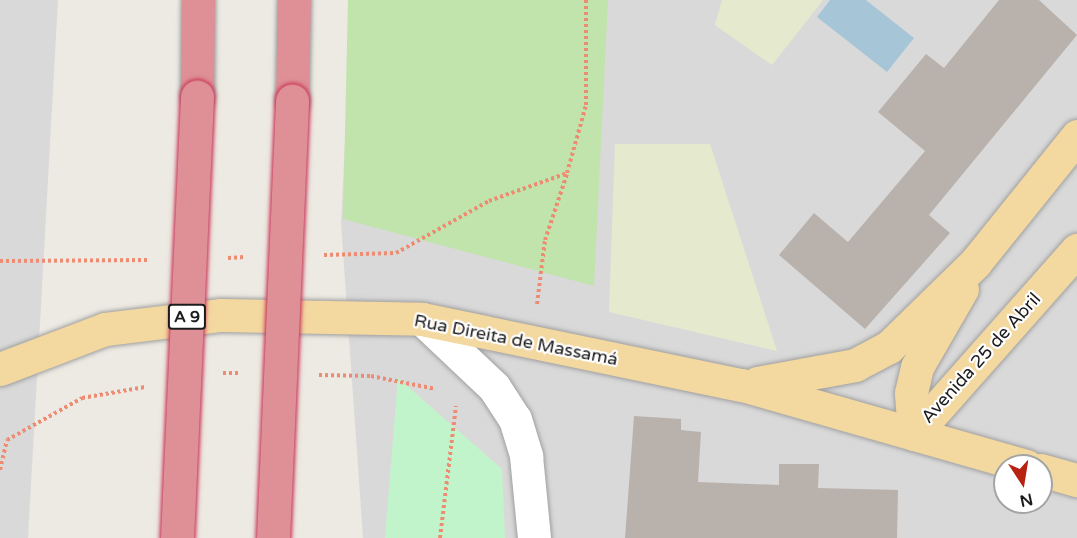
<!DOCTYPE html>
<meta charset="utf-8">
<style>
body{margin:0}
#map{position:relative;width:1077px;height:538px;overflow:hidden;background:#eceae2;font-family:"Varela Round",sans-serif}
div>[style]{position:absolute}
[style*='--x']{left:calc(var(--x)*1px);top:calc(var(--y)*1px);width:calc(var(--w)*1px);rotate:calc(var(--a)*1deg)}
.residential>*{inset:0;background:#dad9d9}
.farmland>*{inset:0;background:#e5eacf}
.grass>*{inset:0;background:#c1e3ac}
.park>*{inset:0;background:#c2f4cb}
.water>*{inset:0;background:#a6c6d7}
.building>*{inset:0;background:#b9b2ac}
.path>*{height:4px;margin-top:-2px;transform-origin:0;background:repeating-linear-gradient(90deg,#ed8c72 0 3px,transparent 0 6px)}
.roads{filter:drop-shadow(0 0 2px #a0a0a0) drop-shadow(0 0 2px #a0a0a0)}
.minor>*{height:33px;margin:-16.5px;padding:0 16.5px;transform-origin:16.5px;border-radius:16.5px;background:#fff}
.major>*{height:33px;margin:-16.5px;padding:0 16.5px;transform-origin:16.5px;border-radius:16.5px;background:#f3d8a0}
.highway>*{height:33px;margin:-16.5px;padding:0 16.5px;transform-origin:16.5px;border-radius:16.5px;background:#de9096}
.bridges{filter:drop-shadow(0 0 2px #c73255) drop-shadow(0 0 2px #c73255)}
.highway-bridge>*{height:33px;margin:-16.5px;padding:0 16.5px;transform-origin:16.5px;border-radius:16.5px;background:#de9096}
span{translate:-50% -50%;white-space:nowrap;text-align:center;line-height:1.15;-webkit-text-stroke:4.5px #fff;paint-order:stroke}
.shield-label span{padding:2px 4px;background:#fff;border:2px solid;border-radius:4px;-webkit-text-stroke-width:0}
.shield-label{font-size:16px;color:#1c1c1c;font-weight:700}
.street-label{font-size:18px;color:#1c1c1c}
.north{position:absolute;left:993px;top:454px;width:60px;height:60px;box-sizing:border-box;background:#fff;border:2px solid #a4a4a4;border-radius:50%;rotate:168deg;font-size:16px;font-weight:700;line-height:24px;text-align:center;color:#1c1c1c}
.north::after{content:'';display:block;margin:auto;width:21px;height:27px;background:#b72211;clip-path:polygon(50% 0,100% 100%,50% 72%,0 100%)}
</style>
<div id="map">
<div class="residential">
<div style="clip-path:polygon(0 0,58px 0,28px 538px,0 538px)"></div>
<div style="clip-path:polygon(evenodd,352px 0,1077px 0,1077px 538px,363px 538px,341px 223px,352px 0,1005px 466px,1041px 466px,1041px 502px,1005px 502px,1005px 466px)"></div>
</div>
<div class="farmland">
<div style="clip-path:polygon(722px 0,823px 0,772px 65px,715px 25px)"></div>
<div style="clip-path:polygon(615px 144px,710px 144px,777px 351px,609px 312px)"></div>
</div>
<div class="grass">
<div style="clip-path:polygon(348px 0,608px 0,594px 286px,343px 219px)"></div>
</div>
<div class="park">
<div style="clip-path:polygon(398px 378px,502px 469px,505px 538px,385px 538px)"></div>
</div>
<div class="water">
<div style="clip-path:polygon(830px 0,866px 0,914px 38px,887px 72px,817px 17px)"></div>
</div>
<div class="building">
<div style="clip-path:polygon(999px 0,1039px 0,1077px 35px,929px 215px,950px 233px,865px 329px,779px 255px,814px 213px,848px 242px,925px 151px,878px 112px,926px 54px,944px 68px)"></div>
<div style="clip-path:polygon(634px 416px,681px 419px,681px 430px,701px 432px,698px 482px,779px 485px,779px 464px,819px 464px,818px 488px,898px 490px,897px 538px,625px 538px)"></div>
</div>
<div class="path">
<div style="--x:324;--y:255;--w:72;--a:-1.6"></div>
<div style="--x:396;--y:253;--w:107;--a:-29.2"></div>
<div style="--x:489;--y:201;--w:83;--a:-19.7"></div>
<div style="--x:567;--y:173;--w:71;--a:-74.4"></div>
<div style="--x:586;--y:105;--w:105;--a:-90"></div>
<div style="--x:228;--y:258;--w:17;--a:-3"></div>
<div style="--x:0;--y:261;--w:149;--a:-0.4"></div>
<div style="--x:537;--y:304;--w:64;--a:-82.9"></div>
<div style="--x:545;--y:240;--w:70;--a:-71.6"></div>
<div style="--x:223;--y:373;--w:16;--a:0"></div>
<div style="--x:319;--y:375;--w:52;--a:1.1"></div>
<div style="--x:371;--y:376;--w:66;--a:11.3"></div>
<div style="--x:0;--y:470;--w:31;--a:-77"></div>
<div style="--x:7;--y:440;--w:86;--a:-29.2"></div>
<div style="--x:82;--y:398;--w:64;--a:-9.9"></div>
<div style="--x:440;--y:538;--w:133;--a:-83.1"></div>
</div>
<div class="roads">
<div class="minor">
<div style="--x:422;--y:319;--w:99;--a:43.4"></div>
<div style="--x:494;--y:387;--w:38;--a:57"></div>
<div style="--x:515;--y:419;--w:39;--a:73"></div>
<div style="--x:526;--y:456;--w:82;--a:84.4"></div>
</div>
<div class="major">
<div style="--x:0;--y:369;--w:112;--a:-20.9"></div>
<div style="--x:105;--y:329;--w:117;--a:-6.9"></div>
<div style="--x:221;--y:315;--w:201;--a:1.1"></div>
<div style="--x:422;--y:319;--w:327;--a:11.7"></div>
<div style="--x:742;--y:385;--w:296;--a:15.9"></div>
<div style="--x:757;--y:383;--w:100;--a:-10.4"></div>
<div style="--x:855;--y:365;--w:38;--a:-28"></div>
<div style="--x:889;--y:347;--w:120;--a:-44.3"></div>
<div style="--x:975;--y:263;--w:163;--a:-51.2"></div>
<div style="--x:914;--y:434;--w:246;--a:-48.5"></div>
<div style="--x:914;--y:434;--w:41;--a:-94.2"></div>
<div style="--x:911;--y:393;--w:27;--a:-77"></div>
<div style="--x:917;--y:367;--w:90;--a:-60"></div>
<div style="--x:1041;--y:470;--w:37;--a:16"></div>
</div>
<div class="highway">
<div style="--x:197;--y:96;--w:96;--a:-89.4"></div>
<div style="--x:292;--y:100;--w:100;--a:-88.9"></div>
</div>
</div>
<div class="bridges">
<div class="highway-bridge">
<div style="--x:177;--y:538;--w:442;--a:-87.4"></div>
<div style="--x:273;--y:538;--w:438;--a:-87.5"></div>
</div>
</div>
<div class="shield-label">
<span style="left:187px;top:317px">A 9</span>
</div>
<div class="street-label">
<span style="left:516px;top:340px;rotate:11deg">Rua Direita de Massamá</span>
<span style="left:981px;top:358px;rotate:-48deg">Avenida 25 de Abril</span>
</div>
<div class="north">N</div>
</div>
